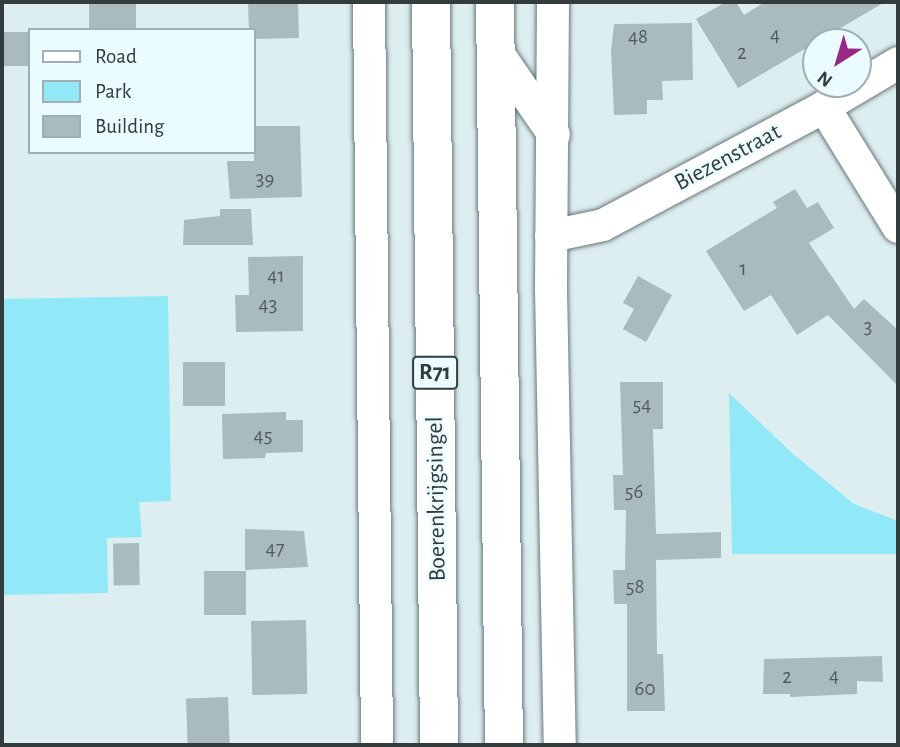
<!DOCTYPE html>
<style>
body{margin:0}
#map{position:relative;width:900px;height:747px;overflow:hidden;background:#ddeef1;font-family:"Alegreya Sans",sans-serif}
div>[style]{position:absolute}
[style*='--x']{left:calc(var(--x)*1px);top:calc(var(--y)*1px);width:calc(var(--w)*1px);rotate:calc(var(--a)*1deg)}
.green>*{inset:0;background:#91e9f7}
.building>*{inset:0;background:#aabbbe;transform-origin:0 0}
.roads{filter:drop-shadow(0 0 2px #68777a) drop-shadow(0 0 2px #68777a)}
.street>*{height:32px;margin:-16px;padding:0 16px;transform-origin:16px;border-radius:16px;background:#fff}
.highway>*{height:38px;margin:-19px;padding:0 19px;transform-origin:19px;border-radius:19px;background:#fff}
span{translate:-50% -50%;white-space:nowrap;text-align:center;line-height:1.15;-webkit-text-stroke:5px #eafcff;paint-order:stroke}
.number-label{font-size:21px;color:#525b5c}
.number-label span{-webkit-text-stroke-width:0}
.shield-label span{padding:2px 5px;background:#eafcff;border:2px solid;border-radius:5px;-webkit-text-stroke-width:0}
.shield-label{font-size:23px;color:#343b3c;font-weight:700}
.street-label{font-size:24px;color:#343b3c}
.frame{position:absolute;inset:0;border:4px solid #343b3c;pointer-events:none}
.legend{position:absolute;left:28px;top:28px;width:228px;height:126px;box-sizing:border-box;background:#eafcff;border:2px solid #a1afb1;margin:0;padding:9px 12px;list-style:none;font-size:21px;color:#343b3c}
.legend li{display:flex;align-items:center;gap:14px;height:35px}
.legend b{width:35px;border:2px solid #a1afb1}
.north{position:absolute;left:802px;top:28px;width:70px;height:70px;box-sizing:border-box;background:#eafcff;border:2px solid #a1afb1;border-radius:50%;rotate:217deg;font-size:19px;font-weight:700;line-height:28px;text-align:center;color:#343b3c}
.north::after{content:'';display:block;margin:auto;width:24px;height:32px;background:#992784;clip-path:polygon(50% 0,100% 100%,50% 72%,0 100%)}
</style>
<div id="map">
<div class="green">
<div style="clip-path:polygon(168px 296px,171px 501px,139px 502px,142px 537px,107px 538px,108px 593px,2px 595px,2px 299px)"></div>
<div style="clip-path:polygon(729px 393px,793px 454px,854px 504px,898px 521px,898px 554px,732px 554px)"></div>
</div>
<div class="building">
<div style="left:89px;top:2px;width:47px;height:26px"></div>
<div style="clip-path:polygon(248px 2px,298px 2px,299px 38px,254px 39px,254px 30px,249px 30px)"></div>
<div style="clip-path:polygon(726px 2px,736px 2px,744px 15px,765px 2px,885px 2px,738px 88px,696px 19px)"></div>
<div style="clip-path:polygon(692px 23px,693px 80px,662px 81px,663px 100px,647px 100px,647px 114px,614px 115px,611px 51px,614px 24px)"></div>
<div style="left:30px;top:32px;width:34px;height:28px;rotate:90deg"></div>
<div style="clip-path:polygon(254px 126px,300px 126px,302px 197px,230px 199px,227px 161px,254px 161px)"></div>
<div style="clip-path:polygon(795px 189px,807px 208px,818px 202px,834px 228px,809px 243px,854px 309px,864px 299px,898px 330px,898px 386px,828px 315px,797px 335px,771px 295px,744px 311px,706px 251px,777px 208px,773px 202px)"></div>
<div style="clip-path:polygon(220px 209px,251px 209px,253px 245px,183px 245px,184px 220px,220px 216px)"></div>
<div style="clip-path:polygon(303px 256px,303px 331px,236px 332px,235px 295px,249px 295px,248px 257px)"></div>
<div style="clip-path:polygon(638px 276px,672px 295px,646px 342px,623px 329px,634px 309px,623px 303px)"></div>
<div style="left:225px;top:362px;width:44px;height:42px;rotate:90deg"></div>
<div style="clip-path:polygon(620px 382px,663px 382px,663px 429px,653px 429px,656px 534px,721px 532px,721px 558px,656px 560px,657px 654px,663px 654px,665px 711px,627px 711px,627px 604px,614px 604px,613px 570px,625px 570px,626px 510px,614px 510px,613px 475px,623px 475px)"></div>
<div style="clip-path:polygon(286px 412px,286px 420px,303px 420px,303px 452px,266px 453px,265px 458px,223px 459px,222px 414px)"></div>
<div style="clip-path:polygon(245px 529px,304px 531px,308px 567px,245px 570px)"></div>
<div style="left:139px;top:543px;width:42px;height:26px;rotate:89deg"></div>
<div style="left:204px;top:571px;width:42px;height:44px"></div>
<div style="left:306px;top:620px;width:74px;height:55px;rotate:89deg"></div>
<div style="clip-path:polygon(882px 656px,883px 682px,857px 681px,857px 694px,790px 697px,790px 694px,763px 694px,764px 659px)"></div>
<div style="left:228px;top:697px;width:48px;height:42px;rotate:88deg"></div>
</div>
<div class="roads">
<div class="street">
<div style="--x:369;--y:2;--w:743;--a:89.38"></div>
<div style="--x:553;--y:2;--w:287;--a:90.4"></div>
<div style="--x:551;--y:289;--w:456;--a:88.9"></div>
<div style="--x:495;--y:49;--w:104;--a:55.5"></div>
<div style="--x:824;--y:107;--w:141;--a:58.3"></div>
<div style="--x:551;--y:236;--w:53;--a:-11.9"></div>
<div style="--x:603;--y:225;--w:251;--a:-28.1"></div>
<div style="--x:824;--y:107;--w:86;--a:-30.7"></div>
</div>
<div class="highway">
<div style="--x:431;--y:2;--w:743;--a:89.38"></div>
<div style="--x:495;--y:2;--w:743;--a:89.31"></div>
</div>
</div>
<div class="number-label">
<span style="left:775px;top:35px">4</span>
<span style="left:638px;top:37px">48</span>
<span style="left:742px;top:53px">2</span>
<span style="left:265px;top:179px">39</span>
<span style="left:743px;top:269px">1</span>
<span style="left:276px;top:276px">41</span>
<span style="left:268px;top:305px">43</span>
<span style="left:868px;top:327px">3</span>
<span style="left:642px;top:405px">54</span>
<span style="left:263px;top:436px">45</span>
<span style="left:634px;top:492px">56</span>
<span style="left:275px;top:549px">47</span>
<span style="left:635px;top:587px">58</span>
<span style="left:834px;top:676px">4</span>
<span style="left:787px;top:677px">2</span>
<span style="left:645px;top:689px">60</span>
</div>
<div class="shield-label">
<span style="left:435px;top:373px">R71</span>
</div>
<div class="street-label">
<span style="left:728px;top:158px;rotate:-28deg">Biezenstraat</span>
<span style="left:437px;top:499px;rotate:-91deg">Boerenkrijgsingel</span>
</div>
<div class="frame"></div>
<ul class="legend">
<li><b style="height:9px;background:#fff"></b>Road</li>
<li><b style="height:19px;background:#91e9f7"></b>Park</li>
<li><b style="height:19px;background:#aabbbe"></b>Building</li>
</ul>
<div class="north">N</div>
</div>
